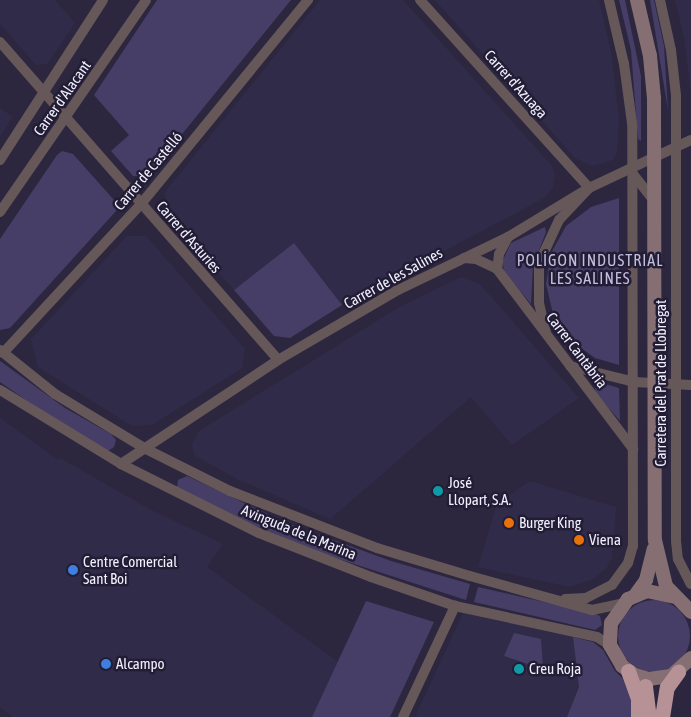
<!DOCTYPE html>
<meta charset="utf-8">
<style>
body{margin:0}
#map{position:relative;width:691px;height:717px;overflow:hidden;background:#2c273f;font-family:"Asap Condensed",sans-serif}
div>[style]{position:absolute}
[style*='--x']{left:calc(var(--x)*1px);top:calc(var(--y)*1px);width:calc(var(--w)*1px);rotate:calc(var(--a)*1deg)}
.built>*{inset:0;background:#312b4a}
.green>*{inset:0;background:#463e66}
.round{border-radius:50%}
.street>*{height:10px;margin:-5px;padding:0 5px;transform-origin:5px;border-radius:5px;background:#665759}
.secondary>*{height:14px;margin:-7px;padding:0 7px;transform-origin:7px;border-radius:7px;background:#866f72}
.highway>*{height:15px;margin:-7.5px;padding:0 7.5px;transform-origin:7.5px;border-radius:7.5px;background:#b69297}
.dots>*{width:14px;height:14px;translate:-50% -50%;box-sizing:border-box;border:2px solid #221d35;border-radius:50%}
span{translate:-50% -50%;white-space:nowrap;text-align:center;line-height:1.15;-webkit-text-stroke:5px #221d35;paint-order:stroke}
.street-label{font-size:15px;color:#f2f0fe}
.poi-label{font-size:15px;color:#f2f0fe}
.left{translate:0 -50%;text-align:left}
.neighbourhood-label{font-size:16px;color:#c2bedd;letter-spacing:1px}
</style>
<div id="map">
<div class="built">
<div style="clip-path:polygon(0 0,55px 0,75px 23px,47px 64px,36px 65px,0 24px)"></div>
<div style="clip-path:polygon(320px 0,403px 0,552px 166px,555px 176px,553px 188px,544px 198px,342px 305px,294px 243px,234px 290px,166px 212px,165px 192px)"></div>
<div style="clip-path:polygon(435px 0,599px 0,611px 52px,619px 119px,617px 153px,613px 160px,592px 166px,575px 158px)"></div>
<div style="clip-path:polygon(675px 0,691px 0,691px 96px,684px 37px)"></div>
<div style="clip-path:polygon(0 108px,13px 117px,0 136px)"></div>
<div style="clip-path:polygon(127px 236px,146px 236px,245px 349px,242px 368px,152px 425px,132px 426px,38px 367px,31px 339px)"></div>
<div style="clip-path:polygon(461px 277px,480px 284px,579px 398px,512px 445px,471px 397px,330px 519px,237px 479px,194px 455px,192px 444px,199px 431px,398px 308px)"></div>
<div style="clip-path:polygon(0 418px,58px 460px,60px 458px,151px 510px,223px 544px,207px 567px,338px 662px,312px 717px,13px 717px,0 708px)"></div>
<div style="clip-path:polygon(530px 481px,616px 507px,612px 558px,606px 569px,593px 579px,570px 587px,478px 567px,497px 504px)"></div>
<div style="clip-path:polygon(463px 613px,573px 637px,579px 687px,567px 717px,415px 717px)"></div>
</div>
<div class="green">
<div style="clip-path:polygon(157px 0,291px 0,148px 176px,133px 176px,111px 151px,129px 135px,94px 95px)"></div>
<div style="clip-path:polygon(619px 0,625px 0,641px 76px,641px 141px,638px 139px,631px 50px)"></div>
<div style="clip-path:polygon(650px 0,654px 0,664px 46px,668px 110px)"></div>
<div style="clip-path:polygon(62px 151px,73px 154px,114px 200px,116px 211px,10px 328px,0 330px,0 239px,57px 155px)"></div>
<div style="clip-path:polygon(619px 198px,619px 365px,595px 358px,570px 340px,553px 314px,546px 284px,551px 253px,566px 226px,591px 207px)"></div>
<div style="clip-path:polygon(545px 227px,546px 232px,533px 266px,531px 304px,505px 273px,502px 262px,511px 243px)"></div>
<div style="clip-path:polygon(294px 243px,342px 305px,290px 338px,274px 336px,234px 290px)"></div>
<div style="clip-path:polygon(0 361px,65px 408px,111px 434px,116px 440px,114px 447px,108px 451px,59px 423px,0 382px)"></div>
<div style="clip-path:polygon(602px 383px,619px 388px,620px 421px,596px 394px,595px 388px)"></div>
<div style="clip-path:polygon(187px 476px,287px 523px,391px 561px,470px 584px,466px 600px,320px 553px,225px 513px,177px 487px,178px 480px)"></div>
<div style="clip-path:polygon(478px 587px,596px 614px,600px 616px,602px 625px,595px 630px,474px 602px)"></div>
<div class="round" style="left:618px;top:600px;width:72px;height:72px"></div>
<div style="clip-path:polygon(366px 601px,434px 622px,390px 717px,312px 717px)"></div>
<div style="clip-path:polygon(514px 633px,541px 639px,543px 669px,504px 656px)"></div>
<div style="clip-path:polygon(573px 637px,593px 642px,603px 650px,615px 671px,623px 679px,631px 699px,631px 717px,567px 717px,579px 687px)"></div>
</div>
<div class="street">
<div style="--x:420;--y:0;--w:253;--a:48"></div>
<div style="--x:589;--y:188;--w:44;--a:133.2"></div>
<div style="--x:559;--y:220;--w:47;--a:114.9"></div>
<div style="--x:539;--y:263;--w:40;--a:90"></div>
<div style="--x:539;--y:303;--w:31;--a:77"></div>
<div style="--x:660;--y:0;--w:51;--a:77.6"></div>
<div style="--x:671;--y:50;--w:45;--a:83.7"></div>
<div style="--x:676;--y:95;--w:446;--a:90"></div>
<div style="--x:676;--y:541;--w:18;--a:84"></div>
<div style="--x:678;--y:559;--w:28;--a:63"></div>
<div style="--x:0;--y:42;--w:422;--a:48.8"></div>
<div style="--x:0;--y:160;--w:190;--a:-57.2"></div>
<div style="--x:633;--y:174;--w:36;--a:52"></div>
<div style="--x:0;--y:212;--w:257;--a:-55.4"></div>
<div style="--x:464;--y:258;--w:12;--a:5"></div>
<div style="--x:476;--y:259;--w:23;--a:25"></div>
<div style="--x:497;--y:269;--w:226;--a:52.9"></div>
<div style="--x:497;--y:269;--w:15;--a:-82"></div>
<div style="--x:499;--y:254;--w:19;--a:-62"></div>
<div style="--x:0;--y:350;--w:70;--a:38.7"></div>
<div style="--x:55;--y:394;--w:104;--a:31.2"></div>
<div style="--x:144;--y:448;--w:96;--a:26.6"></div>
<div style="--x:230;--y:491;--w:158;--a:21.2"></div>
<div style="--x:377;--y:548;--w:97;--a:16.8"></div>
<div style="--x:470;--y:576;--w:127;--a:15.6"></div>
<div style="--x:592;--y:610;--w:30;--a:-12"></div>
<div style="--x:3;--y:353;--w:203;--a:-47.2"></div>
<div style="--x:141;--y:204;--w:264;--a:-50.7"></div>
<div style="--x:570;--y:366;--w:66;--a:14"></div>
<div style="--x:634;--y:382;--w:57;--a:3"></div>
<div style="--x:0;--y:390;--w:142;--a:31.4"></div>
<div style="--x:121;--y:464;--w:154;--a:26.6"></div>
<div style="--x:259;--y:533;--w:120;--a:21.4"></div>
<div style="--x:371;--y:577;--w:89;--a:19"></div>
<div style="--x:455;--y:606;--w:145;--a:12.3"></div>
<div style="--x:597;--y:637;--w:15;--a:32"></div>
<div style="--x:121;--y:464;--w:188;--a:-33.5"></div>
<div style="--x:278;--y:360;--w:139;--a:-30.3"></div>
<div style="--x:398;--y:290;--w:122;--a:-25.7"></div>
<div style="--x:508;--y:237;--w:95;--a:-31.2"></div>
<div style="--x:589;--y:188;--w:113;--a:-25.2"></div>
<div style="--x:565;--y:599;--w:21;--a:-3"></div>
<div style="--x:586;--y:598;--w:29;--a:-27"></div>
<div style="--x:612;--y:585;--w:27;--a:-54"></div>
<div style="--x:628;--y:563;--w:18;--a:-74"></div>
<div style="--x:633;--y:546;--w:423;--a:-90.1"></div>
<div style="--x:632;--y:123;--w:60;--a:-97.7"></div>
<div style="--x:624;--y:64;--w:66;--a:-103.2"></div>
<div style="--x:403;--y:717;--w:123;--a:-64.9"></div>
</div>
<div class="secondary">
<div style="--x:637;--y:0;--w:57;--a:76.9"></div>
<div style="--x:650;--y:56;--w:42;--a:84.6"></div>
<div style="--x:654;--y:98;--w:442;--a:89.9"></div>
<div style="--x:655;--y:540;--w:47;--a:76.6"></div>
<div style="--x:666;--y:586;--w:36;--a:46"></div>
<div style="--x:636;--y:594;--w:17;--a:-54"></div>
<div style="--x:646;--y:580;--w:32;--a:-76"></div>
<div style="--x:675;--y:597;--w:29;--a:-168"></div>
<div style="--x:647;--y:591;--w:21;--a:157"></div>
<div style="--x:628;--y:599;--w:29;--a:125"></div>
<div style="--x:611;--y:623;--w:22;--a:93"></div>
<div style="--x:610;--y:645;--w:24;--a:60"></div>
<div style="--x:622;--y:666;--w:16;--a:35"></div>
<div style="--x:635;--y:675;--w:15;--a:16"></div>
<div style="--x:649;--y:679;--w:22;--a:-8"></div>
<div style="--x:671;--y:676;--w:27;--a:-42"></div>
</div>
<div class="highway">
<div style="--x:628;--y:671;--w:30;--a:70"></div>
<div style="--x:638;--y:699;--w:18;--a:90"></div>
<div style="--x:645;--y:686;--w:31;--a:83"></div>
<div style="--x:662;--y:717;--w:30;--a:-81"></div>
<div style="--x:667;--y:687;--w:19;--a:-54"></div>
</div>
<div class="dots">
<div style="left:438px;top:491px;background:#0f9aa8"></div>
<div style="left:509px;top:523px;background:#e8710a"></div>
<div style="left:579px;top:540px;background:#e8710a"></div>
<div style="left:73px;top:570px;background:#3f7fe0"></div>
<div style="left:106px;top:664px;background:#3f7fe0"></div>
<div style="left:519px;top:669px;background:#0f9aa8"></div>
</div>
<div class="street-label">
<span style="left:516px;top:84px;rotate:48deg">Carrer d'Azuaga</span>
<span style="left:62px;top:98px;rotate:-55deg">Carrer d'Alacant</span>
<span style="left:148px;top:171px;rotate:-50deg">Carrer de Castelló</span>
<span style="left:189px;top:237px;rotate:49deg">Carrer d'Asturies</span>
<span style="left:393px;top:278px;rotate:-29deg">Carrer de les Salines</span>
<span style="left:577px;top:350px;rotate:53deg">Carrer Cantàbria</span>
<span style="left:661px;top:383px;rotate:-90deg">Carretera del Prat de Llobregat</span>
<span style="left:299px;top:532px;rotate:22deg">Avinguda de la Marina</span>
</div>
<div class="poi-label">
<span class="left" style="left:448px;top:491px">José<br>Llopart, S.A.</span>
<span class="left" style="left:519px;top:523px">Burger King</span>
<span class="left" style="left:589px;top:540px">Viena</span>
<span class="left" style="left:83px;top:570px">Centre Comercial<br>Sant Boi</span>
<span class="left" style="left:116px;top:664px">Alcampo</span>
<span class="left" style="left:529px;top:669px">Creu Roja</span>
</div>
<div class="neighbourhood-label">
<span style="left:590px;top:269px">POLÍGON INDUSTRIAL<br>LES SALINES</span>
</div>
</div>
